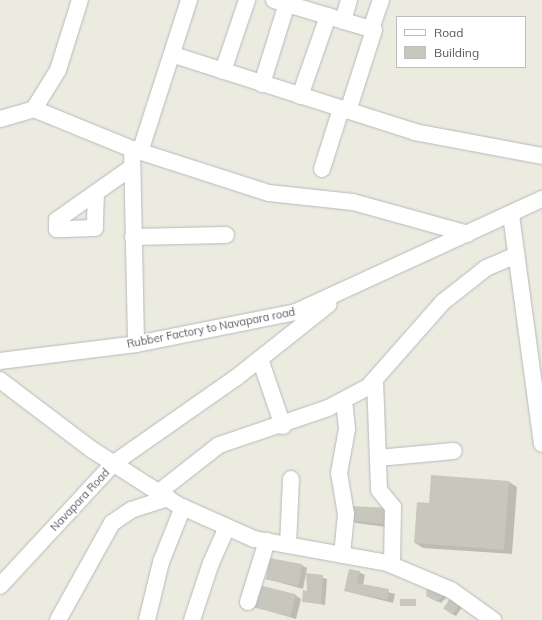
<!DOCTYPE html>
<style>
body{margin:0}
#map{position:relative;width:542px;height:620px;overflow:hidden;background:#ebebdf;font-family:Mulish,sans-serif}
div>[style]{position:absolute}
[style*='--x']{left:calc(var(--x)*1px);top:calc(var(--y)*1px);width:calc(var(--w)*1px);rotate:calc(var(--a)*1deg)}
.shadow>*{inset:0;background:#0003}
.building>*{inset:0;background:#c8c7be;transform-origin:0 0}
.roads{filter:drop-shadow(0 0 1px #b7b8be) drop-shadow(0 0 1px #b7b8be)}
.minor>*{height:16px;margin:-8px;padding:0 8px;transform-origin:8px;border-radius:8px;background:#fff}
span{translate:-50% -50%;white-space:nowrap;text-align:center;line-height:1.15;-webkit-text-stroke:3px #fff;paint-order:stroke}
.street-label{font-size:11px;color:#585a60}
.legend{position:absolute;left:396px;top:16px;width:130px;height:52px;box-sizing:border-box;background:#fff;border:1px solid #bcbdbf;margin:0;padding:5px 7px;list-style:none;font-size:12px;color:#585a60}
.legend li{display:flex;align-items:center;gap:8px;height:20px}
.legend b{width:20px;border:1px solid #bcbdbf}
</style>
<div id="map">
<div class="shadow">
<div style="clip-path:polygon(432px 476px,509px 482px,517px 487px,512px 554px,423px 548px,415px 543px,430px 504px)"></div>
<div style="clip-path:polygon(351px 507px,394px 528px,356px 523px,350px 519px)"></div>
<div style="clip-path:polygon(301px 565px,307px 568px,303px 589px,267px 579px)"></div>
<div style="clip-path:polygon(359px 572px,365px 575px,363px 585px,395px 594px,393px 603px,345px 591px)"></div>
<div style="clip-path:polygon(307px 574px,327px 579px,325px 605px,303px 601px,308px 592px)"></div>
<div style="clip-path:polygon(428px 587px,448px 596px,441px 603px,427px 596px)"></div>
<div style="clip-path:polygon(295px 595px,301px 599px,296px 619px,255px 607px)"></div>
<div style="clip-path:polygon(452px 599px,463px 606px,456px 616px,452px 614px)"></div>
</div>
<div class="building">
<div style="clip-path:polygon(431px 475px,509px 481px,504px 550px,414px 543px,417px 502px,429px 503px)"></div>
<div style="clip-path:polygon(350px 506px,389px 508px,388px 525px,349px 520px)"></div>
<div style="left:270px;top:558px;width:33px;height:22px;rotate:11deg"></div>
<div style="clip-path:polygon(349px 569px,360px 571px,357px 583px,389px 589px,387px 600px,344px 591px)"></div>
<div style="clip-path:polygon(306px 573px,323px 575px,321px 604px,302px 602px,303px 590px,307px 591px)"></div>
<div style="left:259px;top:585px;width:38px;height:23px;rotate:14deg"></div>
<div style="clip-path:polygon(427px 586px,445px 593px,437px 602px,426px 596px)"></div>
<div style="left:451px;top:597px;width:11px;height:14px;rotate:34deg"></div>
<div style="left:400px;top:599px;width:16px;height:7px"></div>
</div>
<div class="roads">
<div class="minor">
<div style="--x:274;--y:0;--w:104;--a:16.7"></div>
<div style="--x:374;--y:30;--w:85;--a:107.8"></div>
<div style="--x:343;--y:21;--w:22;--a:-74"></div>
<div style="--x:371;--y:29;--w:31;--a:-71"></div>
<div style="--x:174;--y:55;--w:253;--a:17.7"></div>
<div style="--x:415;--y:132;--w:129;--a:10.7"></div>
<div style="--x:223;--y:71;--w:75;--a:-71.3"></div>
<div style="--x:262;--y:84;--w:88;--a:-72.8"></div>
<div style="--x:300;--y:96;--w:85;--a:-70.7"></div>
<div style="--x:34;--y:109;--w:106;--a:22.2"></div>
<div style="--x:132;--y:149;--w:195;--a:88.8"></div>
<div style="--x:0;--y:119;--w:35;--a:-16"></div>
<div style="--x:34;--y:109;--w:46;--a:-58.4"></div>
<div style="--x:58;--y:70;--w:73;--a:-72.6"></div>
<div style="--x:132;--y:149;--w:144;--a:17.8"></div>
<div style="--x:269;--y:193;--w:84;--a:6.1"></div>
<div style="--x:353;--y:202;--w:119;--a:15.5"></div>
<div style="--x:140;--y:152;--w:160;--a:-72.1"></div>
<div style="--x:322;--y:169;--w:63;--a:-72.4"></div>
<div style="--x:96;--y:193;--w:35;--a:92"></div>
<div style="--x:95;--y:228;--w:38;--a:178"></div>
<div style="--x:57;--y:229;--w:9;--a:-90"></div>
<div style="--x:57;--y:220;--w:92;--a:-35.2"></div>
<div style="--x:511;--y:215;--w:231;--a:82.3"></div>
<div style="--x:133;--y:237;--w:93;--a:-1.2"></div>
<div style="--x:260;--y:359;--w:71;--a:71.1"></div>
<div style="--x:0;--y:361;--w:137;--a:-7.1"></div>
<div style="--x:136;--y:344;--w:163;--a:-11.3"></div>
<div style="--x:296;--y:312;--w:271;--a:-24.7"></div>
<div style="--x:0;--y:380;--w:114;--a:37.2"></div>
<div style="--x:91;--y:449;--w:103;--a:32.8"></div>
<div style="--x:178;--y:505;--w:83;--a:24.1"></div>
<div style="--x:254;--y:539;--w:135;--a:10.2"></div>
<div style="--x:387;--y:563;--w:69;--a:22.9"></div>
<div style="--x:451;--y:590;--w:52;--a:35.5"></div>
<div style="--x:375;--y:380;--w:110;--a:87.9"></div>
<div style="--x:379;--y:490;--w:22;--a:51"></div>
<div style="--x:393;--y:507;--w:58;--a:91"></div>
<div style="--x:378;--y:458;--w:76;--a:-5.3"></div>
<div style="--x:159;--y:492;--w:76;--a:-38.1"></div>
<div style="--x:219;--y:445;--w:115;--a:-18.7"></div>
<div style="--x:328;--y:408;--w:45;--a:-27.7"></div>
<div style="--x:368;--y:387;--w:113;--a:-48.6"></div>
<div style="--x:443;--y:302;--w:55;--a:-38.3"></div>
<div style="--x:486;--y:268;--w:33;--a:-23"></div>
<div style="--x:288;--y:545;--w:66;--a:-87.4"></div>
<div style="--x:342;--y:555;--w:41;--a:-84.4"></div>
<div style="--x:346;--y:514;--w:42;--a:-99.7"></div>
<div style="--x:339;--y:473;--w:45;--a:-79.7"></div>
<div style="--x:347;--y:429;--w:29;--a:-96"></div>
<div style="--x:0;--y:586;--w:168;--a:-47.2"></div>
<div style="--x:114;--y:463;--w:150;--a:-35"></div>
<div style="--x:237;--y:377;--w:117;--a:-38.4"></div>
<div style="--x:248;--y:602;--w:64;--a:-72.7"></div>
<div style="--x:58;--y:620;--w:111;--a:-60.9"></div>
<div style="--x:112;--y:523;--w:23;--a:-34"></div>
<div style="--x:131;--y:510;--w:39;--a:-18"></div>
<div style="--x:147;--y:620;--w:60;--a:-76.4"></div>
<div style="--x:161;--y:562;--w:59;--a:-68.2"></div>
<div style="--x:192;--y:620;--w:60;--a:-71.6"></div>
<div style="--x:211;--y:563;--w:39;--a:-66"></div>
</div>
</div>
<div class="street-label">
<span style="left:211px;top:328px;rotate:-11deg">Rubber Factory to Navapara road</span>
<span style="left:80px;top:500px;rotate:-47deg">Navapara Road</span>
</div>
<ul class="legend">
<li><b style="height:5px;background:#fff"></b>Road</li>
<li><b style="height:11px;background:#c8c7be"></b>Building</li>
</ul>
</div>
